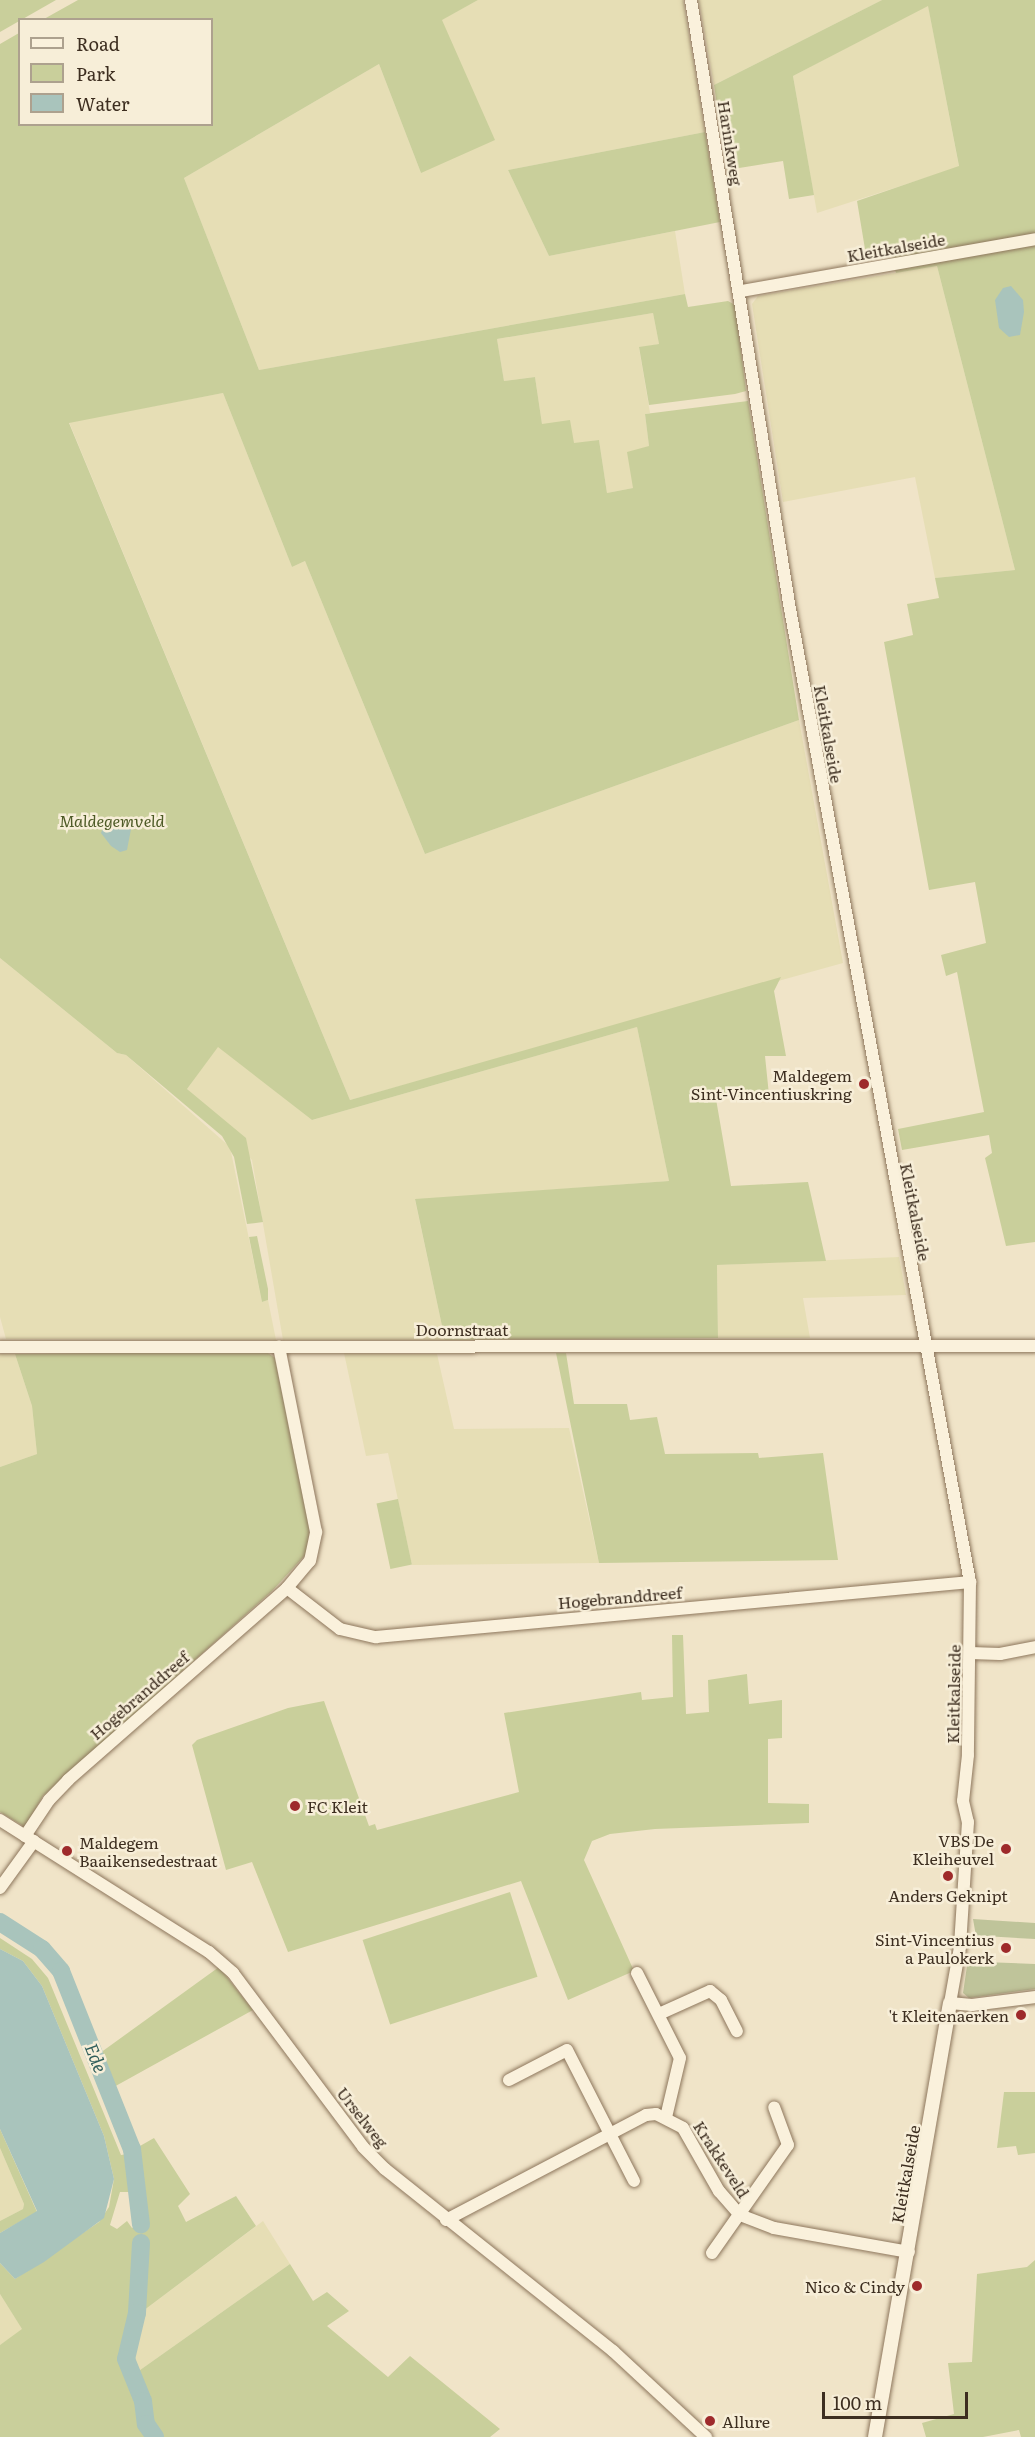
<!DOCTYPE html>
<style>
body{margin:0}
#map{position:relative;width:1035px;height:2437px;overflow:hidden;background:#f0e4c8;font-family:Literata,serif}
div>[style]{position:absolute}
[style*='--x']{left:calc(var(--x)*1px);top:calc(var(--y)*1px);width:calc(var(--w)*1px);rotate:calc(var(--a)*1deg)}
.farmland>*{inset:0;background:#e6deb5}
.green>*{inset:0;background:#c9cf9b;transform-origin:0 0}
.cemetery>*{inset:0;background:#bfc49a}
.water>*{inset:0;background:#a9c4bc}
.river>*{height:18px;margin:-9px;padding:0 9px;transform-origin:9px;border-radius:9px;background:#a9c4bc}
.roads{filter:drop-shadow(0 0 2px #8d765c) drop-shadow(0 0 2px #8d765c)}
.minor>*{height:12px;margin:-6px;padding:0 6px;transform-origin:6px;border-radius:6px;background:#faf1dc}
.tertiary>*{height:14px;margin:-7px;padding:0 7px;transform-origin:7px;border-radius:7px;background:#faf1dc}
.dots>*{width:16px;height:16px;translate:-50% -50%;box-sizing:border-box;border:3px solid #f7eed8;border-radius:50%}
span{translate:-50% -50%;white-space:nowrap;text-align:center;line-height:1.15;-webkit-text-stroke:5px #f7eed8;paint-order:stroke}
.street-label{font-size:16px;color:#3d2e20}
.park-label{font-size:16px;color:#4d5a26;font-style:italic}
.poi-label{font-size:16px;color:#3d2e20}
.right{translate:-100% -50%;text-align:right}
.left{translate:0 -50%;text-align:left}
.water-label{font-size:18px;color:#2f5d5a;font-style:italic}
.legend{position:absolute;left:18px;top:18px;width:195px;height:108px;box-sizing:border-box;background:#f7eed8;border:2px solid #ada18e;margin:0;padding:8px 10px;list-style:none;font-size:18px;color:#3d2e20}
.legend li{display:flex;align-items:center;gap:12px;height:30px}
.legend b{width:30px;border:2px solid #ada18e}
.scale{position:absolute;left:822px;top:2392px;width:146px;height:27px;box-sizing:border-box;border:3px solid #3d2e20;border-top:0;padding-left:8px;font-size:18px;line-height:21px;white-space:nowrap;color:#3d2e20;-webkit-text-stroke:4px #f7eed8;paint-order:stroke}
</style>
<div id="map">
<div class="farmland">
<div style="clip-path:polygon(478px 0,683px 0,705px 132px,508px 170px,549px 256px,675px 231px,685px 294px,259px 370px,184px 178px,379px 64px,421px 173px,441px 20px)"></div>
<div style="clip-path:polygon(699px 0,882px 0,714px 85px)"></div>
<div style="clip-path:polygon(928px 5px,959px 167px,817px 213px,793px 76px)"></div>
<div style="clip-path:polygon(937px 266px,1015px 570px,935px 578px,915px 477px,783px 502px,752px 304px,758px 296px)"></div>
<div style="clip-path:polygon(653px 313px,659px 344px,639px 348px,650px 413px,645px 414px,649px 446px,633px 488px,607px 493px,599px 440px,574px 444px,542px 424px,535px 377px,504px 381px,497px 339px)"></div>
<div style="clip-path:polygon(223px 393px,292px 567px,305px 561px,425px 854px,799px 720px,843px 963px,350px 1100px,69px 422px)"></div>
<div style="clip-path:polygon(0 958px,117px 1053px,126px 1055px,230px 1147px,262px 1302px,268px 1300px,276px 1340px,6px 1339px,0 1317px)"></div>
<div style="clip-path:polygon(637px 1027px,669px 1181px,415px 1200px,445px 1340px,283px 1340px,252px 1160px,187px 1089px,218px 1046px,312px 1120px)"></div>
<div style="clip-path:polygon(899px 1257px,906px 1295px,803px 1298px,810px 1338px,718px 1338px,717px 1265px)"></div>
<div style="clip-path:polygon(344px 1353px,437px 1354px,454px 1429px,569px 1428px,599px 1563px,412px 1565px,388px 1453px,366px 1456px)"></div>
<div style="clip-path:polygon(0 1354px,15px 1354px,32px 1406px,37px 1454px,0 1467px)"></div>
<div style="clip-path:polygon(0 2148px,24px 2204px,23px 2209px,0 2221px)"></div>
<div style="clip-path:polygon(263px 2221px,290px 2264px,133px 2375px,129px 2360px,135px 2317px)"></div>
<div style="clip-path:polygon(0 2294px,23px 2330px,0 2345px)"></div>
</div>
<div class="green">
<div style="clip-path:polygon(0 0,56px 0,0 32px)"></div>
<div style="clip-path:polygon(78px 0,478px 0,442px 20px,495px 140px,421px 173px,379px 64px,184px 178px,259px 370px,685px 294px,688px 307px,728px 301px,735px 305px,746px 391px,735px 394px,649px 405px,639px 347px,659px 344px,653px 313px,497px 339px,504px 381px,535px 377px,542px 424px,570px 420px,574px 443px,599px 440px,607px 493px,633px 488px,627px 452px,649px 446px,645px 414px,748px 401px,799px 720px,425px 854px,305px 561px,292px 567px,223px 393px,69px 423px,350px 1100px,781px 977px,774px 991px,786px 1056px,765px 1056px,769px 1095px,716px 1099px,731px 1186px,808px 1182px,826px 1261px,717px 1265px,718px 1338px,445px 1340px,415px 1199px,669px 1181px,637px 1027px,312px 1120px,218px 1047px,187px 1089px,246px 1138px,263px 1222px,247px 1224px,234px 1157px,222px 1136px,126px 1055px,117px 1053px,0 958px,0 44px,19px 33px,20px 124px,212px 124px,212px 20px,44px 19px)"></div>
<div style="clip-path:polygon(882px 0,1035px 0,1035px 1242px,1006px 1246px,985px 1158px,992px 1153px,989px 1135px,902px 1150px,898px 1129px,984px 1112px,957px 972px,946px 976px,941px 955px,986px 943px,975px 882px,929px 890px,884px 642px,913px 635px,907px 604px,939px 598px,935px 578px,1015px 570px,937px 266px,896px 273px,891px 255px,867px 261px,857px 201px,959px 166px,928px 6px,793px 76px,814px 195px,789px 199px,783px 161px,733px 169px,728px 138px,722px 138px,714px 85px)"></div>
<div style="clip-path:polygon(705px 132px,720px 222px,549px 256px,508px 170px)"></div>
<div style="clip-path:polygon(257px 1236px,268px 1289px,268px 1300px,262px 1302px,249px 1237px)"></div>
<div style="clip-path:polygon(265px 1351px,275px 1358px,310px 1527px,307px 1553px,272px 1591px,43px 1796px,25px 1827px,0 1812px,0 1467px,37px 1454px,32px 1406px,15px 1354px)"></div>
<div style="clip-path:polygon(556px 1353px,566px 1353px,574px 1404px,627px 1404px,630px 1420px,657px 1417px,665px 1454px,758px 1453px,759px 1458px,823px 1453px,838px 1560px,599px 1563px)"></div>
<div style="left:398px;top:1499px;width:67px;height:22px;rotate:78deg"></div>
<div style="clip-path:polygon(672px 1635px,683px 1635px,686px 1714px,709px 1712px,708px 1680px,747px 1674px,749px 1704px,782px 1700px,782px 1738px,768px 1739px,768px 1803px,809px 1804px,809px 1823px,655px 1829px,610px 1834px,592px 1841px,584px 1860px,634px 1971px,568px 2000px,521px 1881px,288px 1952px,252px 1862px,226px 1870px,192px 1745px,197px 1740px,288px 1708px,324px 1701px,369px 1826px,375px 1824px,377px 1830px,519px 1792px,504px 1713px,641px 1692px,642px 1700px,673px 1697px)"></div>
<div style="left:510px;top:1892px;width:89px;height:155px;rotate:72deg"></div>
<div style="clip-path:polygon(evenodd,0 1938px,32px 1959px,48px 1978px,121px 2155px,128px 2154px,89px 2061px,219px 1967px,253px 2010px,112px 2088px,140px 2146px,154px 2138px,190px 2194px,178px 2206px,186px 2222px,236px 2196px,256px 2226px,135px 2317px,129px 2360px,133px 2375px,290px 2264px,313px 2301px,327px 2292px,349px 2311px,327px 2326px,388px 2377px,410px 2356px,500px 2429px,490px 2437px,0 2437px,0 2345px,22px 2329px,0 2294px,0 2263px,15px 2279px,99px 2222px,109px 2207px,114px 2179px,104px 2136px,42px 1986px,23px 1961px,0 1949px,0 1938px,120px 2192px,134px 2192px,139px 2223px,132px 2228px,127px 2221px,117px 2229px,110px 2225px,120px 2192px)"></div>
<div style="clip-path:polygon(1004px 2092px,1035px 2092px,1035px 2153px,1018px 2155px,1016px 2146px,997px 2148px)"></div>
<div style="clip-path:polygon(0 2129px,37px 2212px,0 2233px,0 2221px,23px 2209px,24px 2204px,0 2148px)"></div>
<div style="clip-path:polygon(1035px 2260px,1035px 2437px,1021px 2437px,1019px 2430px,983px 2437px,926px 2437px,922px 2423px,954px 2414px,948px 2363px,972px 2362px,977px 2274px,1027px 2267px)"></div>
</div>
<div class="cemetery">
<div style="clip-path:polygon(973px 1919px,1035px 1923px,1035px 1939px,984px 1936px,984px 1943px,977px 1942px)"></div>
<div style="clip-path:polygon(976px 1954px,983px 1955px,983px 1962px,1035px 1964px,1035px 1989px,969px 1998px,963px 1993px,967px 1966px,975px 1964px)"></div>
</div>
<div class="water">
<div style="clip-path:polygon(1011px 286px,1023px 300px,1024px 312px,1020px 335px,1009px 337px,999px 328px,995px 300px,1003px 288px)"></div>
<div style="clip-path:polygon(104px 825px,131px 829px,127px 850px,120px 852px,111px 846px,101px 833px)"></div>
<div style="clip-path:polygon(0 1949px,23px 1961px,42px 1986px,104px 2136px,114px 2179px,104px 2218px,44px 2262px,15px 2279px,0 2263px,0 2233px,37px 2211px,0 2129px)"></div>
</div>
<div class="river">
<div style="--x:0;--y:1922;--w:50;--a:32.7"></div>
<div style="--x:42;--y:1949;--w:29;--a:49"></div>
<div style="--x:61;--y:1971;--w:192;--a:68.3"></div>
<div style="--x:132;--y:2149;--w:76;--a:83.2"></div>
<div style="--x:141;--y:2243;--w:70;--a:93.3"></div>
<div style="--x:137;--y:2313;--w:47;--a:103.4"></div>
<div style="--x:126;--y:2359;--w:45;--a:68"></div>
<div style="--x:143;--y:2401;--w:23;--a:83"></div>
<div style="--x:146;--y:2424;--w:16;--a:55"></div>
</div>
<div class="roads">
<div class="minor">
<div style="--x:691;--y:0;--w:617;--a:80.77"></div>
<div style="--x:790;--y:609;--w:990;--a:79.52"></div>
<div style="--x:970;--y:1582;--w:173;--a:90.7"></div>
<div style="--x:968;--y:1755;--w:46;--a:96.2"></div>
<div style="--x:963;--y:1801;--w:22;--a:77"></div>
<div style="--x:968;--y:1822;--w:125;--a:93.7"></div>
<div style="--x:960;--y:1947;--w:57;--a:100.1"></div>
<div style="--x:950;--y:2003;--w:22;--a:5"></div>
<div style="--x:972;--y:2005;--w:64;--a:-7.2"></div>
<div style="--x:741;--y:291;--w:299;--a:-10"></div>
<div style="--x:0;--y:1347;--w:1035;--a:-0.06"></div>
<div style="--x:287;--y:1588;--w:67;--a:37.7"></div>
<div style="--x:340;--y:1629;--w:37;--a:13"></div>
<div style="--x:376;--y:1637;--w:597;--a:-5.29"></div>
<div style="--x:970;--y:1653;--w:30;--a:2"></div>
<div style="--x:1000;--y:1654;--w:36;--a:-11"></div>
<div style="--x:0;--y:1820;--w:247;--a:32.3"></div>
<div style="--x:209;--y:1952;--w:32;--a:41"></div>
<div style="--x:233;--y:1973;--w:217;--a:53.2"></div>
<div style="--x:363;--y:2147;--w:31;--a:45"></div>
<div style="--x:385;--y:2169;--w:292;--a:38.6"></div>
<div style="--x:613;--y:2351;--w:127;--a:42.8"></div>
<div style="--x:25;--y:1836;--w:43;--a:-56.3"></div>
<div style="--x:49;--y:1800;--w:28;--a:-46"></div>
<div style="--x:68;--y:1780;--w:291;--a:-41.2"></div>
<div style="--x:287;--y:1588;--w:35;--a:-50"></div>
<div style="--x:310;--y:1561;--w:30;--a:-78"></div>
<div style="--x:316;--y:1532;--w:189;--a:-101.3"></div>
<div style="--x:0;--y:1888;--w:58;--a:-54.1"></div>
<div style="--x:637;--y:1973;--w:95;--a:63.2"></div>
<div style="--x:680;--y:2058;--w:61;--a:103.3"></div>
<div style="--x:659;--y:2014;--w:56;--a:-24.3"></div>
<div style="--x:710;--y:1991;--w:14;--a:39"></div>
<div style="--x:721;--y:2000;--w:35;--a:63"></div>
<div style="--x:509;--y:2080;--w:65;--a:-27.3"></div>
<div style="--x:567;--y:2050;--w:147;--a:62.9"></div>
<div style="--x:446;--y:2220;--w:226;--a:-27.7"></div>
<div style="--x:646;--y:2115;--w:10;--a:-6"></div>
<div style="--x:656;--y:2114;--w:30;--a:27"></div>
<div style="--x:683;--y:2128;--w:73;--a:60.3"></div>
<div style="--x:719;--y:2191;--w:32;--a:49"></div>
<div style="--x:740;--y:2215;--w:36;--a:21"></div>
<div style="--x:774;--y:2228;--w:137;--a:10.1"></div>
<div style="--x:712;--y:2253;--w:132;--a:-54.9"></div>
<div style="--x:788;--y:2145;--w:40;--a:-110.2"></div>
</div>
<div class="tertiary">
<div style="--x:875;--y:2437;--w:440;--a:-80.2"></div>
</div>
</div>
<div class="dots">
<div style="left:864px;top:1084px;background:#9e2a2b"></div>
<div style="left:295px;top:1806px;background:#9e2a2b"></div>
<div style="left:1006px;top:1849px;background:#9e2a2b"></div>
<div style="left:67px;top:1851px;background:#9e2a2b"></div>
<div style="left:948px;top:1876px;background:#9e2a2b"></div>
<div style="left:1006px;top:1948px;background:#9e2a2b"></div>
<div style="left:1021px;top:2015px;background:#9e2a2b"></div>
<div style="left:917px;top:2286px;background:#9e2a2b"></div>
<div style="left:710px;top:2421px;background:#9e2a2b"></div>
</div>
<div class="street-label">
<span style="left:731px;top:143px;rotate:81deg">Harinkweg</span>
<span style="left:896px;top:247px;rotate:-10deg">Kleitkalseide</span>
<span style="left:829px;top:734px;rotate:80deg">Kleitkalseide</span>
<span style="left:916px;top:1212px;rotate:79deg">Kleitkalseide</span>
<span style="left:462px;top:1329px">Doornstraat</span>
<span style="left:620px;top:1597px;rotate:-5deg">Hogebranddreef</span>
<span style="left:953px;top:1694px;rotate:-89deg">Kleitkalseide</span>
<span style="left:139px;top:1695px;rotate:-41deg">Hogebranddreef</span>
<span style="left:363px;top:2117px;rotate:52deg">Urselweg</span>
<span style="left:722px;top:2159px;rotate:57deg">Krakkeveld</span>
<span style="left:905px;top:2174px;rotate:-80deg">Kleitkalseide</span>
</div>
<div class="park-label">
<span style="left:112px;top:820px">Maldegemveld</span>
</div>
<div class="poi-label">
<span class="right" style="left:852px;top:1084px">Maldegem<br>Sint-Vincentiuskring</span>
<span class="left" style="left:307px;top:1806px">FC Kleit</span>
<span class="right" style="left:994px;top:1849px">VBS De<br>Kleiheuvel</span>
<span class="left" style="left:79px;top:1851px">Maldegem<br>Baaikensedestraat</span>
<span style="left:948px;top:1895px">Anders Geknipt</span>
<span class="right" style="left:994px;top:1948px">Sint-Vincentius<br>a Paulokerk</span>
<span class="right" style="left:1009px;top:2015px">'t Kleitenaerken</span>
<span class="right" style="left:905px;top:2286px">Nico &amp; Cindy</span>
<span class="left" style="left:722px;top:2421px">Allure</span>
</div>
<div class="water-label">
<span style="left:96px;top:2058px;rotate:68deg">Ede</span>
</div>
<ul class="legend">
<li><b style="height:8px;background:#faf1dc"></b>Road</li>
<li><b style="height:16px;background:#c9cf9b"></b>Park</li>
<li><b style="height:16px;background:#a9c4bc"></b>Water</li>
</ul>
<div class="scale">100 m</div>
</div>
